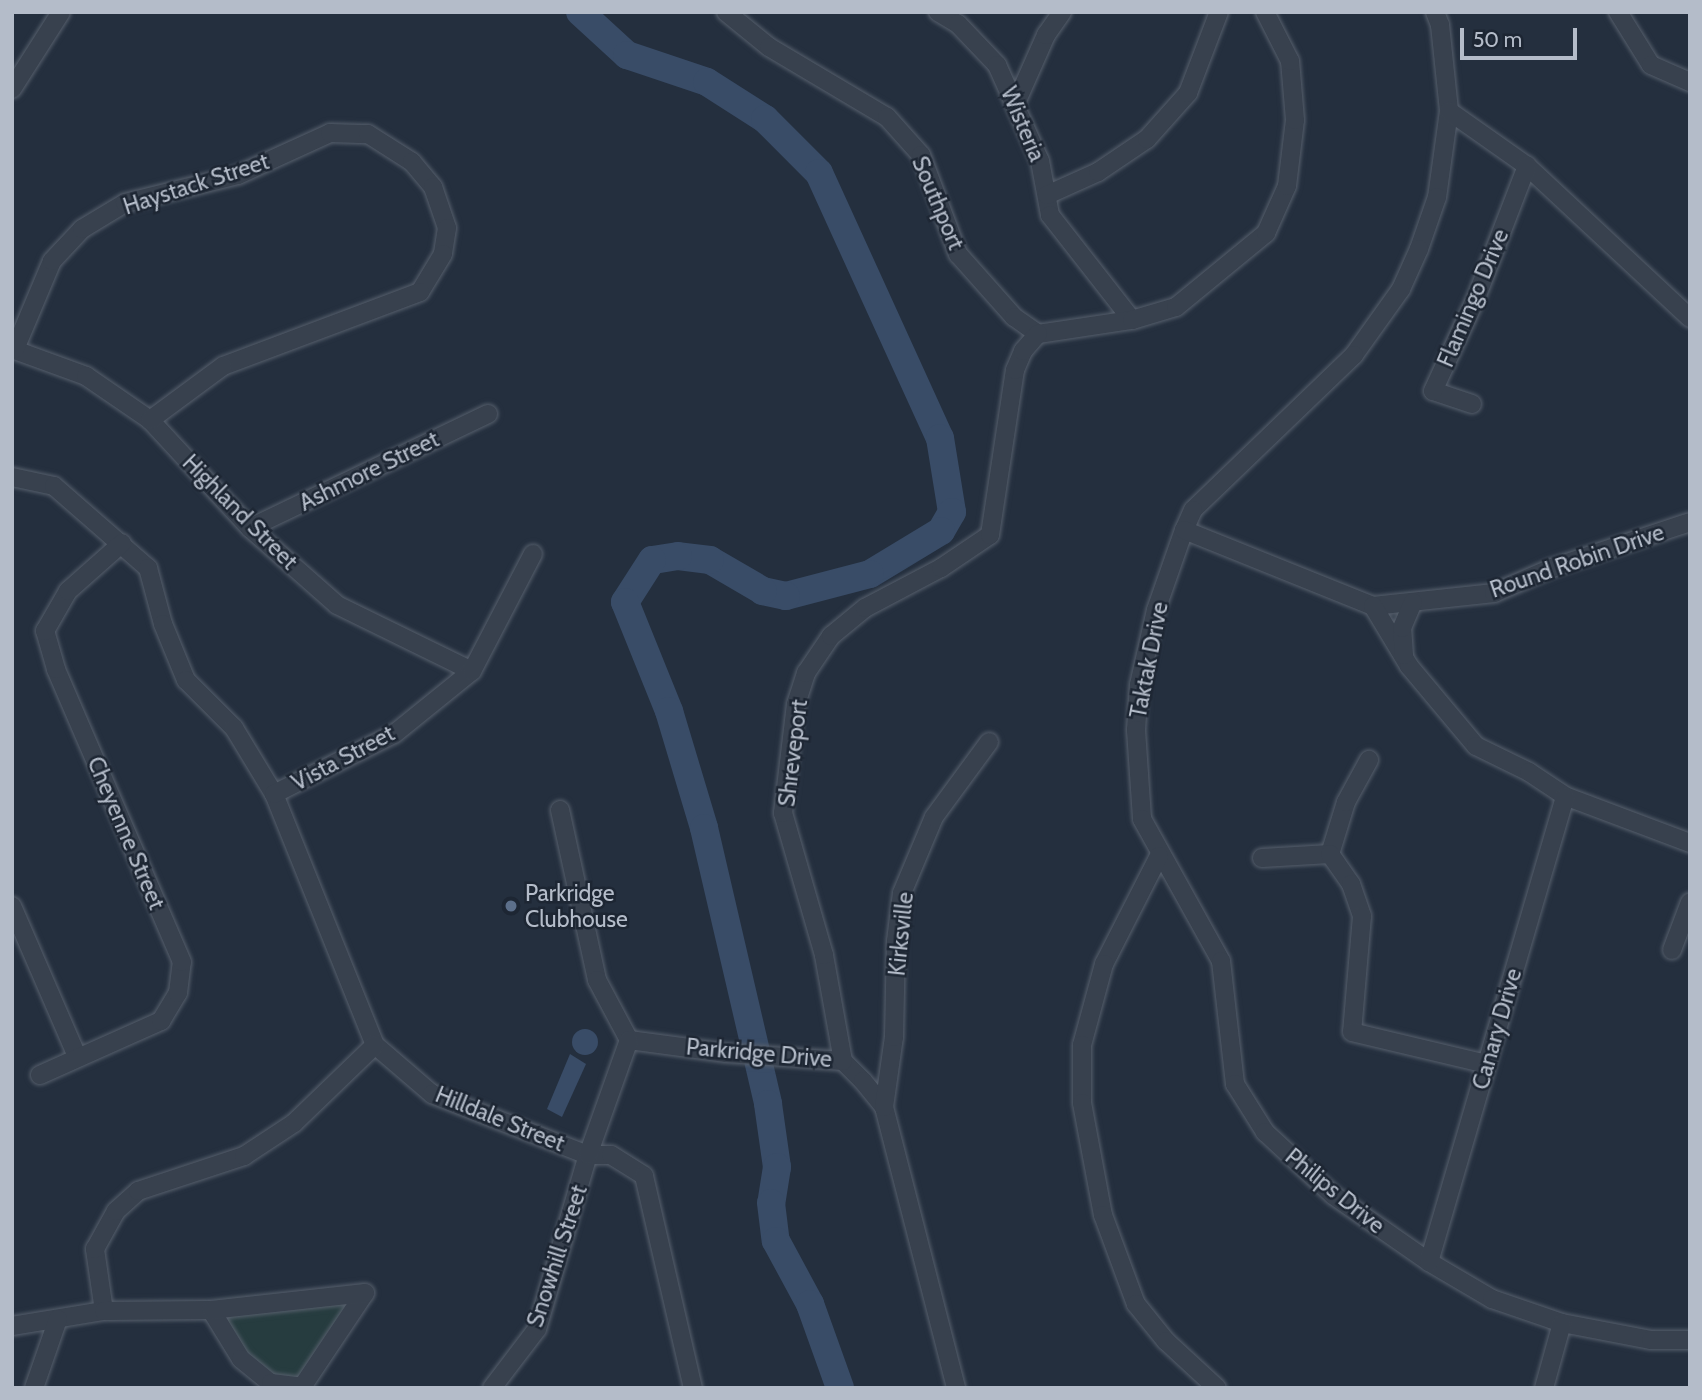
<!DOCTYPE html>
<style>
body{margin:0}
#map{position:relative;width:1702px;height:1400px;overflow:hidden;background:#242f3e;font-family:Cabin,sans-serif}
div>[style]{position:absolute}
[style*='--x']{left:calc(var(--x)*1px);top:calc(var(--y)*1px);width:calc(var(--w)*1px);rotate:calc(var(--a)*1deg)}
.green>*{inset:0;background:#263c3f}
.water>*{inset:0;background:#394c67}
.round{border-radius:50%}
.river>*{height:28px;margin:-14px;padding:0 14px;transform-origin:14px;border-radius:14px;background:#394c67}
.roads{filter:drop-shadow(0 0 2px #565f6c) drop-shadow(0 0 2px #565f6c)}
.minor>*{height:18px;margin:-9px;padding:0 9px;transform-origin:9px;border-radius:9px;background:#38414e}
.dots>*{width:19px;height:19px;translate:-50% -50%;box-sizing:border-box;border:4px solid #1d2633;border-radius:50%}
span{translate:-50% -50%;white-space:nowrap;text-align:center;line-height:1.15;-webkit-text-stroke:5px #1d2633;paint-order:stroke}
.street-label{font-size:23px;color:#b4bcc9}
.poi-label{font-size:23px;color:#b4bcc9}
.left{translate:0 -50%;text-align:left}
.frame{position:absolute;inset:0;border:14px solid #b4bcc9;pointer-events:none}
.scale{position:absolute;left:1460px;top:28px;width:117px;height:32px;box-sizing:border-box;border:4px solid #b4bcc9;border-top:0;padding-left:9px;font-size:21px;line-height:24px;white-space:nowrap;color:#b4bcc9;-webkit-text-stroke:5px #1d2633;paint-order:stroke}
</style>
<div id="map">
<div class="green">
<div style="clip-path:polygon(361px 1296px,302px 1387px,271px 1383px,211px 1310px)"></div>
</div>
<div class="water">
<div class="round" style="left:572px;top:1029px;width:26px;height:26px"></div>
<div style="clip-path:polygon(570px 1054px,586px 1064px,562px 1117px,547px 1109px)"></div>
</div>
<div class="river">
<div style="--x:580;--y:12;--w:64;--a:42.5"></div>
<div style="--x:627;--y:55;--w:84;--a:18.6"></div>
<div style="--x:707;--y:82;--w:69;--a:32.5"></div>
<div style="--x:765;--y:119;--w:76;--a:45"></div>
<div style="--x:819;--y:173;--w:291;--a:65.5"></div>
<div style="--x:940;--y:438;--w:75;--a:80.8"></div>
<div style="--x:952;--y:512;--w:22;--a:120"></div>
<div style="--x:941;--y:531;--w:83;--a:148.8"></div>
<div style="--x:870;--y:574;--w:87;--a:165.3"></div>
<div style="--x:786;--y:596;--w:24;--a:-168"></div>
<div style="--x:763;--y:591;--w:61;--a:-149.7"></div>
<div style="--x:710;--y:560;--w:32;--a:-173"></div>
<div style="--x:678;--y:556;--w:26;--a:171"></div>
<div style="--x:652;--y:560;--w:50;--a:122.7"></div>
<div style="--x:625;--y:602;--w:118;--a:68"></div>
<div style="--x:669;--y:711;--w:122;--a:73.3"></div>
<div style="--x:704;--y:828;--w:283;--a:76.9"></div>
<div style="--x:768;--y:1104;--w:64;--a:81.9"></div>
<div style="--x:777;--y:1167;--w:36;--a:99"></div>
<div style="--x:771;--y:1203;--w:38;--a:83"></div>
<div style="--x:776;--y:1241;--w:72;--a:61.6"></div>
<div style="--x:810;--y:1304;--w:89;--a:70.3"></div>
</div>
<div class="roads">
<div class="minor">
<div style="--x:726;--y:12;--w:55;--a:39.1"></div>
<div style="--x:769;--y:47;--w:137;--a:30.7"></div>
<div style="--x:887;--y:117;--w:51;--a:48.2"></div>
<div style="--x:921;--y:155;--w:106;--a:69.5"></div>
<div style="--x:958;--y:254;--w:84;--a:48.4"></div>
<div style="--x:1014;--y:317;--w:29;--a:35"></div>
<div style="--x:938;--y:12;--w:23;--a:31"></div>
<div style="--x:958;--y:24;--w:57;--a:46.4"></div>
<div style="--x:997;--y:65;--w:105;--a:65.9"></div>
<div style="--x:1040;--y:161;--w:55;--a:79.5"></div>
<div style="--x:1050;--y:215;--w:133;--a:52"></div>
<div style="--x:1435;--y:12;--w:14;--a:69"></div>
<div style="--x:1440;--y:25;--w:86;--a:84"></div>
<div style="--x:1449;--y:111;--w:87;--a:97.9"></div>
<div style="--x:1437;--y:197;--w:55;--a:109.1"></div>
<div style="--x:1419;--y:249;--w:44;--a:114.2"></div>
<div style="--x:1401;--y:289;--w:81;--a:125.5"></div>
<div style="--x:1354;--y:355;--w:223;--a:136.1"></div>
<div style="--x:1193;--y:510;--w:22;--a:114"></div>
<div style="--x:1184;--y:530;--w:85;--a:109.3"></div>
<div style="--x:1156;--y:610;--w:77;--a:102.8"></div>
<div style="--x:1139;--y:685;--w:45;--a:93.8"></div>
<div style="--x:1136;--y:730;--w:89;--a:86.1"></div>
<div style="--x:1142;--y:819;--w:162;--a:60.9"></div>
<div style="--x:1221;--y:961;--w:124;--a:83.5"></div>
<div style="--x:1235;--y:1084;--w:57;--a:58"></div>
<div style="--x:1265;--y:1132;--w:93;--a:42.8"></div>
<div style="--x:1333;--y:1195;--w:117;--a:34.9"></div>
<div style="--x:1429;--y:1262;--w:73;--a:30.4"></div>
<div style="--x:1492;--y:1299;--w:74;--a:18.9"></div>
<div style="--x:1562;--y:1323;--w:91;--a:10.8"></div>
<div style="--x:1651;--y:1340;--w:39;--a:0"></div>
<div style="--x:1618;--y:12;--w:62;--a:58.1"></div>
<div style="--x:1651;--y:65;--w:43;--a:23.6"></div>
<div style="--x:12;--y:89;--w:91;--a:-57.5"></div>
<div style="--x:1015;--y:105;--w:77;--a:-66.1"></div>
<div style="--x:1046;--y:35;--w:28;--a:-55"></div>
<div style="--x:1449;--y:111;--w:95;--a:35.2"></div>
<div style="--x:1527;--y:166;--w:223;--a:43"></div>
<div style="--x:1047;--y:195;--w:56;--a:-24.3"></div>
<div style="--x:1098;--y:172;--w:59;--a:-34"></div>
<div style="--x:1147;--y:139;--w:62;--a:-48.3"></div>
<div style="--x:1188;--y:93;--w:87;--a:-69.1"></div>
<div style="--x:1038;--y:334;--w:95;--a:-8.5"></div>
<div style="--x:1132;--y:320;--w:46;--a:-16.5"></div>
<div style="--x:1176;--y:307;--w:117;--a:-39.4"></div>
<div style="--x:1266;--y:233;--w:51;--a:-65.9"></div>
<div style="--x:1287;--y:186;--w:66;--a:-83.1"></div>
<div style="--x:1295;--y:120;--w:59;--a:-94.8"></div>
<div style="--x:1290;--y:61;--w:55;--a:-117"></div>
<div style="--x:12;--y:349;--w:79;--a:20"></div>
<div style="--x:86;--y:376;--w:78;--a:34.5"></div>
<div style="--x:150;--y:420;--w:147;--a:47.2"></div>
<div style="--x:250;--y:528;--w:116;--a:41.5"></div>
<div style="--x:337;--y:605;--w:150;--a:26.1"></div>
<div style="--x:15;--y:349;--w:95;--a:-67.2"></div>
<div style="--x:52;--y:261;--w:44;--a:-46.8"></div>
<div style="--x:82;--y:229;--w:50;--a:-31.2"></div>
<div style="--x:125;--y:203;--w:116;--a:-13.9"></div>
<div style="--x:238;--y:175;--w:101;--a:-24.5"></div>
<div style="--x:330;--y:133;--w:38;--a:2"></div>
<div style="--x:368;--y:134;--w:52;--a:32.5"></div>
<div style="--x:412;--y:162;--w:33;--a:50"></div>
<div style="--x:433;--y:187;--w:43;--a:71.1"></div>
<div style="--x:447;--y:228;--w:26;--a:99"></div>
<div style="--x:443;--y:254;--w:44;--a:121.2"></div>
<div style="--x:420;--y:292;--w:210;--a:159.4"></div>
<div style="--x:223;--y:366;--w:91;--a:143.5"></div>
<div style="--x:1472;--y:404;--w:41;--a:-161.6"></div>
<div style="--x:1433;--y:391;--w:102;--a:-65.2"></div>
<div style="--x:1476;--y:298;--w:142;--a:-68.9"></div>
<div style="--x:12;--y:477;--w:43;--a:12.1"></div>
<div style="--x:54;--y:486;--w:125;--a:41.1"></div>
<div style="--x:148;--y:568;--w:58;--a:75"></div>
<div style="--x:163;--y:624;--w:61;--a:67.7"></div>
<div style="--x:186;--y:680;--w:68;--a:45"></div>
<div style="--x:234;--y:728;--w:77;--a:58.8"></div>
<div style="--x:274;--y:794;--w:271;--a:68.1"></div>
<div style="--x:375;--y:1045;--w:75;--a:40.7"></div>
<div style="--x:432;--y:1094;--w:168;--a:21.4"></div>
<div style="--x:588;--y:1155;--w:23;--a:0"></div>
<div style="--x:611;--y:1155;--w:39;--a:32"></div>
<div style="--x:644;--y:1176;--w:218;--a:77"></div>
<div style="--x:250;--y:528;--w:264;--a:-25.6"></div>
<div style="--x:1184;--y:530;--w:204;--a:21.9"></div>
<div style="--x:1373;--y:606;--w:122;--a:-6.1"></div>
<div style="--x:1494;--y:593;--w:63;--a:-23.3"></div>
<div style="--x:1552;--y:568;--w:145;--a:-18.4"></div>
<div style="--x:1373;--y:606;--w:70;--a:59"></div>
<div style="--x:1409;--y:666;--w:104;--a:50.1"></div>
<div style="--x:1476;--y:746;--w:59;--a:26.1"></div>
<div style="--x:1529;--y:772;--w:43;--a:33.7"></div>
<div style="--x:1565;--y:796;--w:134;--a:20.6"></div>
<div style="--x:1404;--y:655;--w:27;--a:-94"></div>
<div style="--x:1402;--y:628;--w:28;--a:-67"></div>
<div style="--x:274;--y:794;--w:134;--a:-26.6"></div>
<div style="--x:394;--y:734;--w:100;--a:-38.9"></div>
<div style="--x:472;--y:671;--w:132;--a:-62.5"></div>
<div style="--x:560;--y:810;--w:174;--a:77.7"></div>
<div style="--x:597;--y:980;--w:68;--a:61.9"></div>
<div style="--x:1330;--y:854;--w:54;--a:-72.9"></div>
<div style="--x:1346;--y:802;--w:48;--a:-61.3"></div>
<div style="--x:1159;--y:856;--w:121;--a:117"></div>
<div style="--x:1104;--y:964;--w:84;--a:105.2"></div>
<div style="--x:1082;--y:1045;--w:58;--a:90"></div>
<div style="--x:1082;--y:1103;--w:114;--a:79.4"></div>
<div style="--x:1103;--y:1215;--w:95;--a:69.7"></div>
<div style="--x:1136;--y:1304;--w:48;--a:51"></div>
<div style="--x:1166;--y:1341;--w:69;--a:42.7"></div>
<div style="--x:1262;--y:858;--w:68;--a:-3.4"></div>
<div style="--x:1330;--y:854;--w:37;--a:55"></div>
<div style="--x:1351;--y:884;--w:34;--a:71"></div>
<div style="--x:1362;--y:916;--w:116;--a:94.9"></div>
<div style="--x:1352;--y:1032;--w:138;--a:13.4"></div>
<div style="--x:12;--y:906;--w:163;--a:66.6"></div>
<div style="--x:1672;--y:950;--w:51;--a:-69.4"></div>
<div style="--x:629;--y:1040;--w:98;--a:7.6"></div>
<div style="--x:726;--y:1053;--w:117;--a:3.9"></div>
<div style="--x:843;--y:1061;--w:28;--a:45"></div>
<div style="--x:863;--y:1081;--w:33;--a:51"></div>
<div style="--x:884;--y:1107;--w:290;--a:75.6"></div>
<div style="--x:843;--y:1061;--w:108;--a:-100.2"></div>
<div style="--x:824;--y:955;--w:148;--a:-106.1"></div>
<div style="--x:783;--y:813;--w:110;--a:-83.2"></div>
<div style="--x:796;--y:704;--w:33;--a:-72"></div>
<div style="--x:806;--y:673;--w:45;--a:-56"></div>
<div style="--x:831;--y:636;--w:44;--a:-39.5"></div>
<div style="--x:865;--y:608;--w:86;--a:-27.8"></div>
<div style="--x:941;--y:568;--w:59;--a:-34"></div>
<div style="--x:990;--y:535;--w:167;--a:-81.4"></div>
<div style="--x:1015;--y:370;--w:21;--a:-67"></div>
<div style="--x:1023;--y:351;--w:23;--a:-49"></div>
<div style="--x:40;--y:1075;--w:133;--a:-24.1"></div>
<div style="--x:161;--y:1021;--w:33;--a:-59"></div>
<div style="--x:178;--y:993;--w:31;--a:-83"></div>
<div style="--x:182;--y:962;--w:319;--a:-113.3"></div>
<div style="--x:56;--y:669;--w:40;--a:-106"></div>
<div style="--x:45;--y:631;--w:46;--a:-60.1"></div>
<div style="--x:68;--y:591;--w:72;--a:-41.6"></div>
<div style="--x:884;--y:1107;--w:71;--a:-81.9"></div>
<div style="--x:894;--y:1037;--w:96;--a:-88.8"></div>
<div style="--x:896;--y:941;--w:48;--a:-82.9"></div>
<div style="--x:902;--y:893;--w:82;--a:-67.2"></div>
<div style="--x:934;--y:817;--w:93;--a:-53.7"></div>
<div style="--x:1429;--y:1262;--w:485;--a:-73.7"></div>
<div style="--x:211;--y:1310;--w:57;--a:58.5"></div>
<div style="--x:241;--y:1359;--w:38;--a:39"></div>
<div style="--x:271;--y:1383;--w:31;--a:7"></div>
<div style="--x:302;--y:1387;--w:113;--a:-56.2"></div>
<div style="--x:104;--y:1311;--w:63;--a:-98.3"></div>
<div style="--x:95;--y:1249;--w:43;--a:-61.1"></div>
<div style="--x:116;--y:1211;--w:30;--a:-42"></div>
<div style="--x:138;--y:1191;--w:112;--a:-18.3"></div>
<div style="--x:244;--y:1156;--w:60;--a:-33.4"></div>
<div style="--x:294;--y:1123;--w:112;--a:-43.9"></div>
<div style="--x:12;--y:1326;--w:93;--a:-9.3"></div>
<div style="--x:104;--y:1311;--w:107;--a:-0.5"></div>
<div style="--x:211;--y:1310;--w:155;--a:-6.3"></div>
<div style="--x:34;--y:1388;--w:73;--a:-70.8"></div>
<div style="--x:492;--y:1388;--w:74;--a:-52.7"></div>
<div style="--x:537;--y:1329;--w:181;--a:-73.7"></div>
<div style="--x:588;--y:1155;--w:122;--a:-70.4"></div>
<div style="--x:1544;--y:1388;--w:67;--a:-74.5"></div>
</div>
</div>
<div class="dots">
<div style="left:511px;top:906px;background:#5c6f8a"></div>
</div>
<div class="street-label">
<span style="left:1023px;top:124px;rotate:67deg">Wisteria</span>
<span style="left:196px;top:184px;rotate:-18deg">Haystack Street</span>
<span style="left:938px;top:203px;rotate:67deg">Southport</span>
<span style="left:1473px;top:298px;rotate:-67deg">Flamingo Drive</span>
<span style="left:369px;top:471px;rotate:-26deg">Ashmore Street</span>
<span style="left:240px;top:512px;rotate:45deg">Highland Street</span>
<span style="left:1577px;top:561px;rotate:-19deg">Round Robin Drive</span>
<span style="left:1149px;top:660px;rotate:-79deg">Taktak Drive</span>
<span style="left:793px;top:753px;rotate:-83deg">Shreveport</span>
<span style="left:343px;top:758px;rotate:-28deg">Vista Street</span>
<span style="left:126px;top:833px;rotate:67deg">Cheyenne Street</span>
<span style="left:901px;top:934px;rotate:-84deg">Kirksville</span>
<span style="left:1497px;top:1029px;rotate:-74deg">Canary Drive</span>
<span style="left:759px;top:1053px;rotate:5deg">Parkridge Drive</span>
<span style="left:500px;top:1119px;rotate:22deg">Hilldale Street</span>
<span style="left:1335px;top:1191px;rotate:39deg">Philips Drive</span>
<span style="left:557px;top:1256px;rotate:-72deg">Snowhill Street</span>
</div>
<div class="poi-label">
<span class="left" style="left:525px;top:906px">Parkridge<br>Clubhouse</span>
</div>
<div class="frame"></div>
<div class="scale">50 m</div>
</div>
